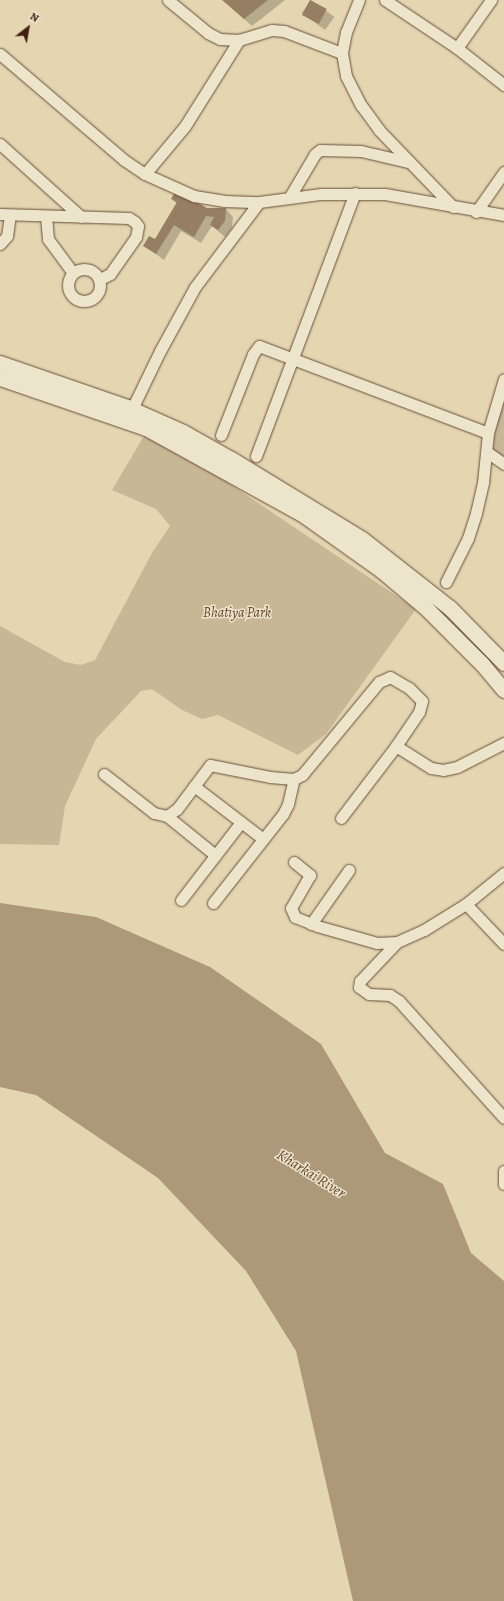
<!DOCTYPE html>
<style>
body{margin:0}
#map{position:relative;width:504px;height:1601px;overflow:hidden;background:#e4d6b1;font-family:Alegreya,serif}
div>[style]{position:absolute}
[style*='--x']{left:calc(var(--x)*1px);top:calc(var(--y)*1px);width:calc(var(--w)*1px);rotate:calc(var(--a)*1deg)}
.green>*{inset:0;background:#c8b795}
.water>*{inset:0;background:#ad987a}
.shadow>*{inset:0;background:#0003;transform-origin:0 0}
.building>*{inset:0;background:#967e63;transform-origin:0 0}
.roads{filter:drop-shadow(0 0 1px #6a4d38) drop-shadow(0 0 1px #6a4d38)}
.minor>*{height:11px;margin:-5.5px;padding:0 5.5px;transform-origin:5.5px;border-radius:5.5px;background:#ede4cc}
.minor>.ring{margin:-5.5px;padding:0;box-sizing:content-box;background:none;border:11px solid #ede4cc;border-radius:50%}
.secondary>*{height:15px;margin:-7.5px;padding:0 7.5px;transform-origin:7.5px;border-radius:7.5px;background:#ede4cc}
span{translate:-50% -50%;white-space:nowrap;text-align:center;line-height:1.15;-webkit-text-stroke:3px #ede4cc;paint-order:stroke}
.park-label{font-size:14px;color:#634530;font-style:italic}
.water-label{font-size:15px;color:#61432f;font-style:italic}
.north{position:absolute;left:8px;top:8px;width:40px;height:40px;-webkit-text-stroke:3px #ede4cc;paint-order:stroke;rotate:31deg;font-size:11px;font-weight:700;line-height:16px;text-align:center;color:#411f0f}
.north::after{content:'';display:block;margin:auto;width:14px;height:18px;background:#411f0f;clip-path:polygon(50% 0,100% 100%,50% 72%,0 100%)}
</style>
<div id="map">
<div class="green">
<div style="clip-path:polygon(504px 393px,504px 463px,500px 463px,493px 448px,495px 425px)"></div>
<div style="clip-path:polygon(148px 429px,416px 609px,326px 734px,298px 755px,218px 715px,202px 719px,182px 710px,152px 689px,141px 691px,96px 739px,65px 806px,59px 845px,0 844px,0 626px,65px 662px,81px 665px,95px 660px,152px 553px,170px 526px,156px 509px,112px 490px)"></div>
</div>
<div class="water">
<div style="clip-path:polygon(0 903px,96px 917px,210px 967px,321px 1044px,385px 1153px,443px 1184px,471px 1253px,504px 1281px,504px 1601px,353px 1601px,296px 1351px,246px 1271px,158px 1178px,36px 1095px,0 1087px)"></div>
</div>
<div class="shadow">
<div style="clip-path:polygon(223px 0,285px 0,252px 26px)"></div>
<div style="left:311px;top:0;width:29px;height:16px;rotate:36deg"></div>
<div style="clip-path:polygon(172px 199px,207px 209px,226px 209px,233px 217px,232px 228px,225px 237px,212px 226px,201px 243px,181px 231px,164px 260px,145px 246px,155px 240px,177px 204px)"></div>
</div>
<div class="building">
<div style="clip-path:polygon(222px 0,268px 0,244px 19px)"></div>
<div style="left:310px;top:0;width:19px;height:17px;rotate:28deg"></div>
<div style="clip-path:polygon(176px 190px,207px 208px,226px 208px,225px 221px,218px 230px,210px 225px,214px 217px,206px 216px,194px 237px,174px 225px,156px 254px,143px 246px,149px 236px,155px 239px,177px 202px,171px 199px)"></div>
</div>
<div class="roads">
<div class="minor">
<div style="--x:168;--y:0;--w:52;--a:39.5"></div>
<div style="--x:208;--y:33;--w:13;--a:27"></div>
<div style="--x:220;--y:39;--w:19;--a:3"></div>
<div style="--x:239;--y:40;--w:34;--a:-17"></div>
<div style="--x:272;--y:30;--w:12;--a:5"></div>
<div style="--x:284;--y:31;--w:62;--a:20.8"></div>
<div style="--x:359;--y:0;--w:35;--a:112"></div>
<div style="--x:346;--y:32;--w:21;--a:101"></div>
<div style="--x:342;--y:53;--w:23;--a:80"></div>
<div style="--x:346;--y:76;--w:33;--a:63"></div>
<div style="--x:361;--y:105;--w:31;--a:54"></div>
<div style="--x:379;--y:130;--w:107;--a:46.1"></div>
<div style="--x:385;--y:0;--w:87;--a:33.7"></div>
<div style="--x:457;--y:48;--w:60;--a:38.2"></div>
<div style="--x:457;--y:48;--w:59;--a:-54.7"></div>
<div style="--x:0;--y:54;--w:163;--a:40.5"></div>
<div style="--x:124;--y:160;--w:25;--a:34"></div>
<div style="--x:145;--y:174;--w:54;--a:24.2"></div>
<div style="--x:194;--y:196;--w:30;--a:9"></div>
<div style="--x:224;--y:201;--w:35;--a:2"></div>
<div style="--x:259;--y:202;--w:63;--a:-7.4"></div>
<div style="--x:321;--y:194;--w:64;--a:0"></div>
<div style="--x:385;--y:194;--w:121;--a:10"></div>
<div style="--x:0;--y:144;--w:109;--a:42"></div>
<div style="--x:145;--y:174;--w:62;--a:-50.2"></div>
<div style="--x:185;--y:126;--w:102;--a:-57.9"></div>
<div style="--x:289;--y:198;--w:51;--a:-59.4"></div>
<div style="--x:315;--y:154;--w:6;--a:-39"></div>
<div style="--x:320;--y:150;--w:41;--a:1.4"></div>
<div style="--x:361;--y:151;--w:48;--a:13.2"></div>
<div style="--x:476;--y:212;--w:49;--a:-55"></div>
<div style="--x:0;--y:214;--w:129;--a:1.8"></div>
<div style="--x:129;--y:218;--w:7;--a:34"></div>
<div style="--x:135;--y:222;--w:5;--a:53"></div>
<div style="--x:138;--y:226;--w:11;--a:100"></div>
<div style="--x:136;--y:237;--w:45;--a:125.1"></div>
<div style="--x:110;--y:274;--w:11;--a:153"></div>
<div style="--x:46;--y:216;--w:23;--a:85"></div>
<div style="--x:48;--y:239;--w:42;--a:53.7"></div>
<div style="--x:0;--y:244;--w:11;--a:-49"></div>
<div style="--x:7;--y:236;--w:21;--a:-82"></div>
<div class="ring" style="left:68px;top:269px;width:21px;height:21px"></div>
<div style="--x:129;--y:415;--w:71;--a:-64.2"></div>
<div style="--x:160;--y:351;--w:73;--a:-61.3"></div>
<div style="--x:195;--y:287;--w:106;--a:-53"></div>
<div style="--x:221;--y:435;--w:87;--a:-68.4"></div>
<div style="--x:253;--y:354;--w:10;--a:-53"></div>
<div style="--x:259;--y:346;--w:245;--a:20.8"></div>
<div style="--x:487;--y:452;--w:21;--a:35"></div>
<div style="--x:256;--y:456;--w:281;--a:-69.4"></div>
<div style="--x:446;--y:582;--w:49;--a:-63.4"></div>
<div style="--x:468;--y:538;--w:26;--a:-72"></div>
<div style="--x:476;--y:513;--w:31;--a:-77"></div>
<div style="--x:483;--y:483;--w:50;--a:-84.3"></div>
<div style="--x:488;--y:433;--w:56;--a:-73.5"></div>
<div style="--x:104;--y:774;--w:63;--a:38"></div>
<div style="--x:154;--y:813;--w:13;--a:13"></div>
<div style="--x:167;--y:816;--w:12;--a:-35"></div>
<div style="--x:177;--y:809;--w:55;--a:-53.1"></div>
<div style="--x:210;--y:765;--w:61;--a:11.3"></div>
<div style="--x:270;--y:777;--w:24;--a:5"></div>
<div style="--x:294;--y:779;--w:9;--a:-27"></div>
<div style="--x:302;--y:775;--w:121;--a:-50.4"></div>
<div style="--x:379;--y:682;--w:12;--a:-24"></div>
<div style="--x:390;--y:677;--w:22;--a:30"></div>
<div style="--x:409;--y:688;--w:18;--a:45"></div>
<div style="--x:422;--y:701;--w:11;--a:105"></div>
<div style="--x:419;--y:712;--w:41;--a:124.1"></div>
<div style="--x:396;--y:746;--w:41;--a:32.2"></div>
<div style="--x:431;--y:768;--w:12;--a:9"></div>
<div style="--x:443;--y:770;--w:14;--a:-12"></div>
<div style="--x:457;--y:767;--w:53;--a:-27.1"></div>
<div style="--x:194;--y:786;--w:87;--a:37.5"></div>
<div style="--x:167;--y:816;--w:62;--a:39.1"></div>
<div style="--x:341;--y:818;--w:91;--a:-52.6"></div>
<div style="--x:294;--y:862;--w:21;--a:39"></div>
<div style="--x:310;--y:875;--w:38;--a:120"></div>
<div style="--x:291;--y:908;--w:10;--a:66"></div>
<div style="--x:295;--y:917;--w:24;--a:22"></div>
<div style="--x:317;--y:926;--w:62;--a:15.8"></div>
<div style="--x:377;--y:943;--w:20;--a:-3"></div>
<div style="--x:397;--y:942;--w:30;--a:-24"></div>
<div style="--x:424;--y:930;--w:49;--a:-31.8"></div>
<div style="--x:466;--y:904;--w:49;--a:-39.2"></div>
<div style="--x:181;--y:900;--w:98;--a:-52.4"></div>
<div style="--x:213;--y:903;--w:113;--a:-51.8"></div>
<div style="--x:283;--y:814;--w:11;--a:-63"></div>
<div style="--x:288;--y:804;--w:26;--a:-77"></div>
<div style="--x:466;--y:904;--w:55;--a:46.5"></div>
<div style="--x:311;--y:924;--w:66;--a:-54.9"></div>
<div style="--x:397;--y:942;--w:54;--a:133.5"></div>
<div style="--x:360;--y:981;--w:6;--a:99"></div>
<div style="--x:359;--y:987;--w:12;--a:35"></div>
<div style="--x:369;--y:994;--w:21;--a:3"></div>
<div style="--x:390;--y:995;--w:11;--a:34"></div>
<div style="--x:399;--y:1001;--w:157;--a:48.1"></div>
<div style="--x:504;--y:1171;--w:13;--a:90"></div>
</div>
<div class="secondary">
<div style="--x:0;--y:363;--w:134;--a:19.1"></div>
<div style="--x:127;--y:407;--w:61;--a:24.1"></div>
<div style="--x:183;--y:432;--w:55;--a:29.4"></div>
<div style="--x:231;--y:459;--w:153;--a:31.4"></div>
<div style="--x:362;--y:539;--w:112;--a:38.1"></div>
<div style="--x:450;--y:608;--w:77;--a:45.5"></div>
<div style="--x:0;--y:378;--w:154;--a:18.9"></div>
<div style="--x:146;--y:428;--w:178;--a:28.9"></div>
<div style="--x:302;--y:514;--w:97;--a:35.3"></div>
<div style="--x:381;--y:570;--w:59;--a:40.2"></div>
<div style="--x:426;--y:608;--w:79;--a:45"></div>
<div style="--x:482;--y:664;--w:34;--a:50"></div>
</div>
</div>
<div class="park-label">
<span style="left:237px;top:613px">Bhatiya Park</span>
</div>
<div class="water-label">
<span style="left:311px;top:1174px;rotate:32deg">Kharkai River</span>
</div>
<div class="north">N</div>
</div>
